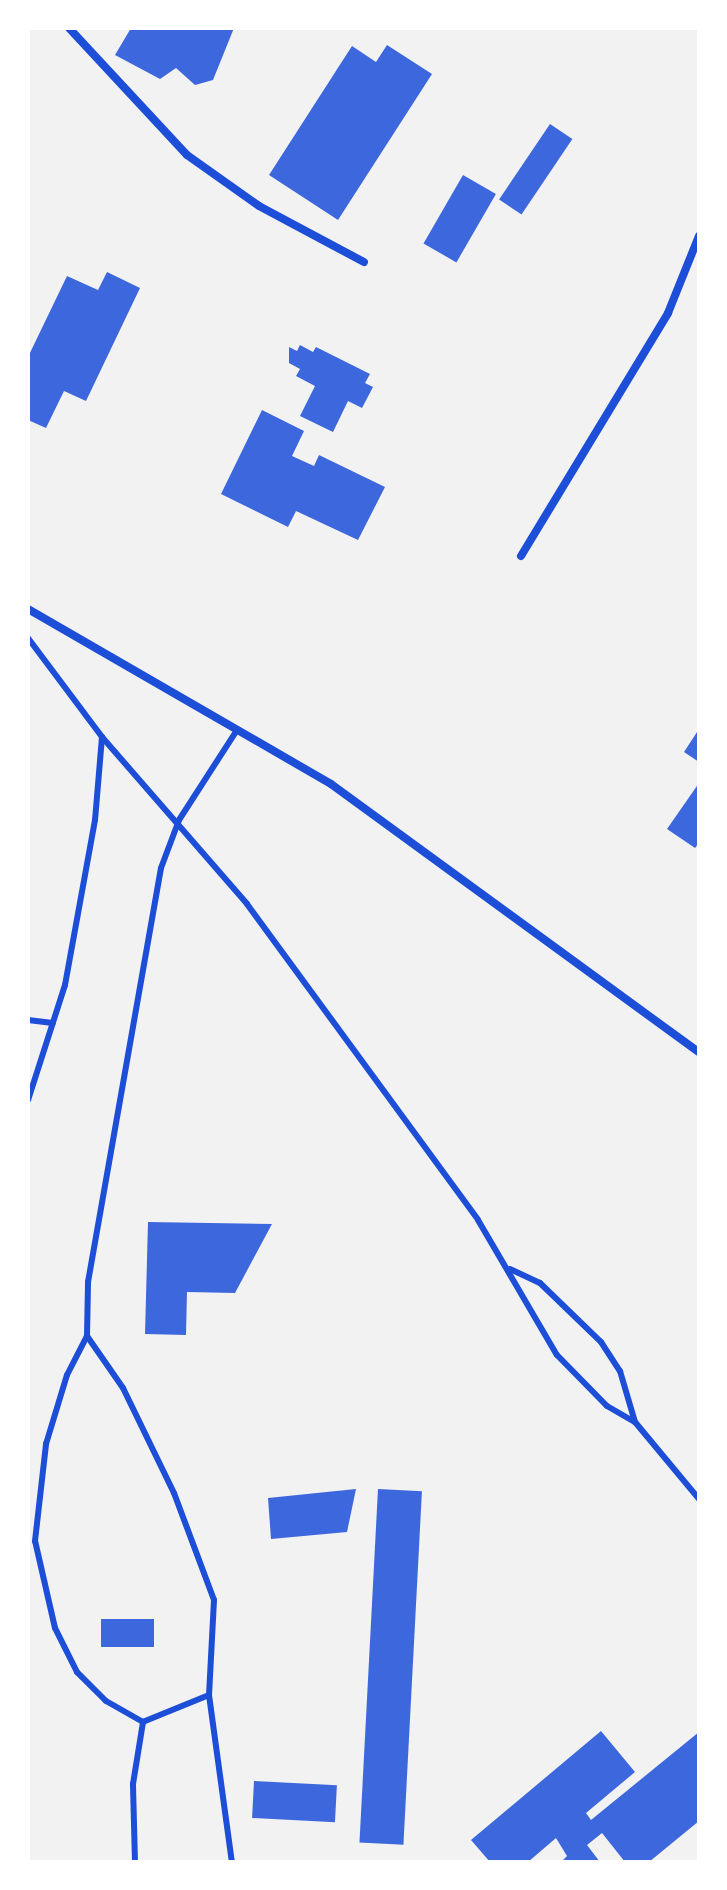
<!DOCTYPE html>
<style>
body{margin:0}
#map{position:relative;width:727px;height:1890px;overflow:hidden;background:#f2f2f2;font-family:Quicksand,sans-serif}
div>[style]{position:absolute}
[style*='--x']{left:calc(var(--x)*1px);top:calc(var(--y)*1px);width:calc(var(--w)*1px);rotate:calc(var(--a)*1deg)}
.building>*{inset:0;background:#3d67dc;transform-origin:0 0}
.service>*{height:6px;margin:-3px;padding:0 3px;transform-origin:3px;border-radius:3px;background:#1d4ed8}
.minor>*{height:8px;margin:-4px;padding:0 4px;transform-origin:4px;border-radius:4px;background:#1d4ed8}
span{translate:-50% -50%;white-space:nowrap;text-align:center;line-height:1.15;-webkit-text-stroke:8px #fff;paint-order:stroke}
.frame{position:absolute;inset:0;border:30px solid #fff;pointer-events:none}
</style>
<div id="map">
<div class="building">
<div style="clip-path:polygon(131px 28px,234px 28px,213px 80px,195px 85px,176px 68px,160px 79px,115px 55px)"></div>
<div style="clip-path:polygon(387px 45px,432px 74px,338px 220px,269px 175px,352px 46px,376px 62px)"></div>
<div style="left:550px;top:124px;width:27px;height:91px;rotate:34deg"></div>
<div style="left:463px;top:175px;width:38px;height:79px;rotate:30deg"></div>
<div style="clip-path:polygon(107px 272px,140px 288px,86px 401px,64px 391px,46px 428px,28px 420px,28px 357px,67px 276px,98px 290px)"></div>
<div style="clip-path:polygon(300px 345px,313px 352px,316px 347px,370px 374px,365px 383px,373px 387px,362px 408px,348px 401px,333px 432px,300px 416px,315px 386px,296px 376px,300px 369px,289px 363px,289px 347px,297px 351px)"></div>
<div style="clip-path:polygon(262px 410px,304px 431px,292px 456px,314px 466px,319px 455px,385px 487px,358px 540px,296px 511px,288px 527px,221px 494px)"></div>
<div style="clip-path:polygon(699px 729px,699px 762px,684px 752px)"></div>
<div style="clip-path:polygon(699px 783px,699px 843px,695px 848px,667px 829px)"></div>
<div style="clip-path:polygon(148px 1222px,272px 1224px,235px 1293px,187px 1292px,186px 1335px,145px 1334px)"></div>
<div style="clip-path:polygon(356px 1489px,347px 1532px,271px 1539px,268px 1498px)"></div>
<div style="left:378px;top:1489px;width:44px;height:354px;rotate:3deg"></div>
<div style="left:154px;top:1619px;width:28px;height:53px;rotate:90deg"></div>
<div style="clip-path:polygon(601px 1731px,635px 1772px,586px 1813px,591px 1820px,699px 1732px,699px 1821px,649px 1862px,625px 1862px,602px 1833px,587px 1845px,600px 1862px,561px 1862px,567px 1856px,556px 1838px,528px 1862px,490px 1862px,471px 1840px)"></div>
<div style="left:254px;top:1781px;width:83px;height:37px;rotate:3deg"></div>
</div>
<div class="service">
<div style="--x:28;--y:638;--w:124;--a:53.2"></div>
<div style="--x:102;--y:737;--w:83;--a:94.8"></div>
<div style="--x:95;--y:820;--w:168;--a:100.3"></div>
<div style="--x:65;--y:985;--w:121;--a:107.8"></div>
<div style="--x:102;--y:737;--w:221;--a:49"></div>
<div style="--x:247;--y:904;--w:391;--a:53.8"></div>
<div style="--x:478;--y:1220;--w:156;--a:59.7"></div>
<div style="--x:557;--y:1355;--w:71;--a:45.6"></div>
<div style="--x:607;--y:1406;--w:32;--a:30"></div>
<div style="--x:635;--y:1422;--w:100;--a:50.3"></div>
<div style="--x:28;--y:1020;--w:25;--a:7"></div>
<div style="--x:510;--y:1269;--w:33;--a:25"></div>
<div style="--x:540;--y:1283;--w:85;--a:44"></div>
<div style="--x:601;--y:1342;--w:35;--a:57"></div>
<div style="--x:620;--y:1371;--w:53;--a:73.6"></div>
<div style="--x:87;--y:1336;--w:63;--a:55.3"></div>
<div style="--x:123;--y:1388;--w:117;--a:64.1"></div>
<div style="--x:174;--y:1493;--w:114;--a:69.5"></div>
<div style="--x:214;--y:1600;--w:95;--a:93"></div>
<div style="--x:209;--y:1695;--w:169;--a:82.2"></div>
<div style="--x:209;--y:1695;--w:71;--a:157.8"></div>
<div style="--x:143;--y:1722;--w:43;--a:-150.4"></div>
<div style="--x:106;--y:1701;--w:41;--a:-135"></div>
<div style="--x:77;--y:1672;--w:49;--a:-116.6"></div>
<div style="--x:55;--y:1628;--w:89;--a:-102.9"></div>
<div style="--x:35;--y:1541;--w:98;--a:-83.5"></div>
<div style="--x:46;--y:1444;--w:72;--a:-73.1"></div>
<div style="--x:67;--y:1375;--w:44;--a:-62.9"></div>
<div style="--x:87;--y:1336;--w:54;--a:-88.9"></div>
<div style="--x:88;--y:1282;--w:420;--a:-80"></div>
<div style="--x:161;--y:868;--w:51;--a:-69.4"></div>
<div style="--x:179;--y:820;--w:107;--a:-57.2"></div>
<div style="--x:135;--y:1862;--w:78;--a:-91.5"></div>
<div style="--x:133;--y:1784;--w:63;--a:-80.8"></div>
</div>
<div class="minor">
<div style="--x:69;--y:28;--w:173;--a:47.1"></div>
<div style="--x:187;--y:155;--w:88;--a:35.3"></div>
<div style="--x:259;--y:206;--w:119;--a:28.1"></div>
<div style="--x:521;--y:556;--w:284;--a:-58.8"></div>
<div style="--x:668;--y:313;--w:83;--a:-68.1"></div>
<div style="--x:28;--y:609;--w:350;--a:30"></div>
<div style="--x:331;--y:784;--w:455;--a:36.1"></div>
</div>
<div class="frame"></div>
</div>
